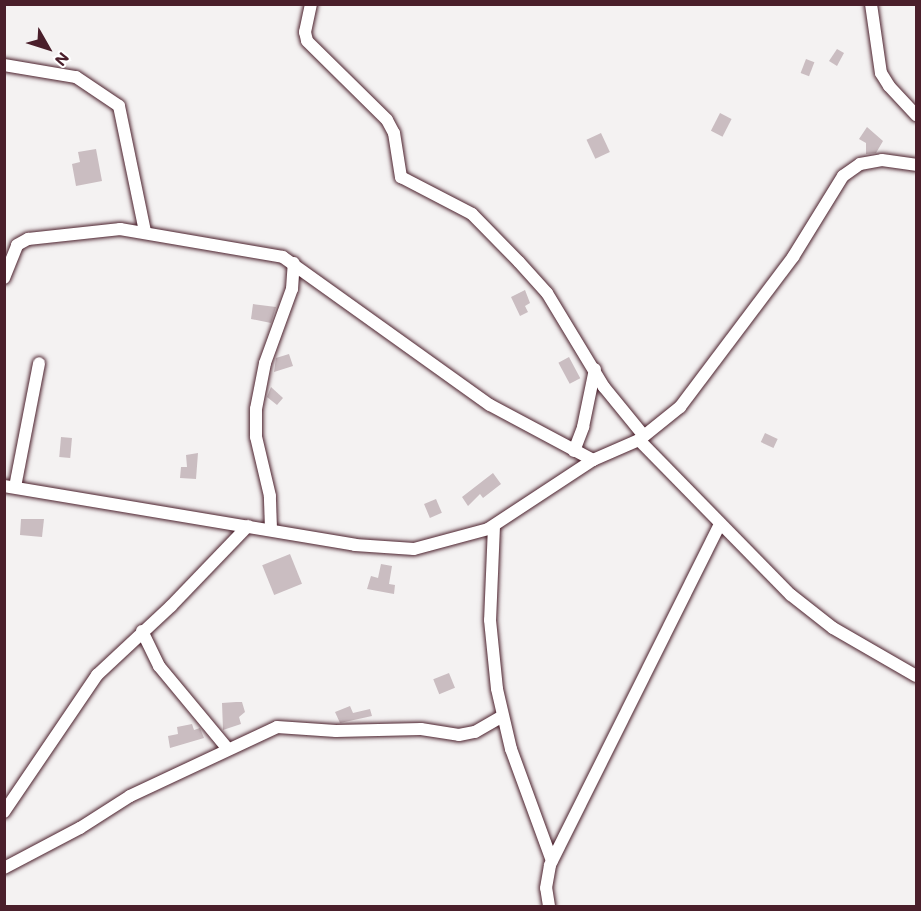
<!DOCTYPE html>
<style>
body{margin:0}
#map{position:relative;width:921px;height:911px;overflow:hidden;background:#f4f2f2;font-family:Mali,sans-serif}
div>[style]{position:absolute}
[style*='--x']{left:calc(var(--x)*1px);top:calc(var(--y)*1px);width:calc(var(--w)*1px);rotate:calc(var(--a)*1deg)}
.building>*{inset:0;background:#cabdc1;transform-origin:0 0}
.roads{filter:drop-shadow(0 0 2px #4a1f2b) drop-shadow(0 0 2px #4a1f2b)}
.minor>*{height:12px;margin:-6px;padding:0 6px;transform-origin:6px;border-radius:6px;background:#fff}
span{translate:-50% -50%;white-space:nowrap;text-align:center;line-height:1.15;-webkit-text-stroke:4.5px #fff;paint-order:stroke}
.frame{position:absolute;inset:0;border:6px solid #4a1f2b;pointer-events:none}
.north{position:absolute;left:18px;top:18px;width:60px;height:60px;-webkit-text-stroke:4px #fff;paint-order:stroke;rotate:129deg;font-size:16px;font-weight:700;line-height:24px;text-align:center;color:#4a1f2b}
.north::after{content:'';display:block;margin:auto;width:21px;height:27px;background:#4a1f2b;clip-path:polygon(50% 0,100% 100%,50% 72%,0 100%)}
</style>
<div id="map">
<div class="building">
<div style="clip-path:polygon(837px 49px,844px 53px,837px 66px,829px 61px)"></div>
<div style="left:806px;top:59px;width:9px;height:15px;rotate:21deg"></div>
<div style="left:720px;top:113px;width:13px;height:20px;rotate:27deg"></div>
<div style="clip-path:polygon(867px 127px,883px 141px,876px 153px,866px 154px,866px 143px,859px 139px)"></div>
<div style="left:601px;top:133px;width:21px;height:16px;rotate:65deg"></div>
<div style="clip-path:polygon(96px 149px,102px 181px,76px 186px,72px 164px,80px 162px,78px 152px)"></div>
<div style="clip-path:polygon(525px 290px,530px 303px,525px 306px,528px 312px,520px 316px,511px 297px)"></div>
<div style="clip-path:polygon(253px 304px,276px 307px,271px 323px,251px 319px)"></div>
<div style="clip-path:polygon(289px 354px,293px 366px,274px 372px,276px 358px)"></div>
<div style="left:569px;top:357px;width:24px;height:12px;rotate:62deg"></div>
<div style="clip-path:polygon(271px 387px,283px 398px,277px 405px,267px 397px)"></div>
<div style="left:765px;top:433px;width:14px;height:10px;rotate:25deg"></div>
<div style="left:61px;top:437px;width:11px;height:20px;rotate:5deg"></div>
<div style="clip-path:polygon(198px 453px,196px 479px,180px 478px,181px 467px,187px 467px,186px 455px)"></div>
<div style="clip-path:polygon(493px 473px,501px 484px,483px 498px,480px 494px,468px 506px,462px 497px)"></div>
<div style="left:436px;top:499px;width:15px;height:13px;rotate:67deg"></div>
<div style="clip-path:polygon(21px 519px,44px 519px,42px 537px,20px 535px)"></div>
<div style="left:290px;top:554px;width:32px;height:30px;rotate:68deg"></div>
<div style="clip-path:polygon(381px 564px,392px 566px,389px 584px,395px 585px,394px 594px,367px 589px,371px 576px,378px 578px)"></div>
<div style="left:449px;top:673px;width:16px;height:17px;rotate:68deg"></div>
<div style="clip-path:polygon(236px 702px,242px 702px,245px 712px,239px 717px,241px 724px,223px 730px,222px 703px)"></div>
<div style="clip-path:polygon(350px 706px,353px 713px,370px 709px,372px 716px,340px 723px,335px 712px)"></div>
<div style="clip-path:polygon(192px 724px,194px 730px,200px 728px,204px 738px,170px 748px,168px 736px,178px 734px,177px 727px)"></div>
</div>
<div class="roads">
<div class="minor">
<div style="--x:311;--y:4;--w:29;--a:102"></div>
<div style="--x:305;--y:32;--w:9;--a:77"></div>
<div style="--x:307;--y:41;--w:112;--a:44.6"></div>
<div style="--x:387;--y:120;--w:15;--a:62"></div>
<div style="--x:394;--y:133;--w:45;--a:81"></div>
<div style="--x:401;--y:177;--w:80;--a:27.5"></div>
<div style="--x:472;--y:214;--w:67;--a:45.6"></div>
<div style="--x:519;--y:262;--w:42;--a:47.9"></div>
<div style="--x:547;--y:293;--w:110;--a:58.8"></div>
<div style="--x:604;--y:387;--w:63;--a:50.8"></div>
<div style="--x:871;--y:4;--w:70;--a:81.8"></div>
<div style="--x:881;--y:73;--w:15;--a:58"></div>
<div style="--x:889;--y:86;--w:40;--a:47"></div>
<div style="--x:4;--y:65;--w:73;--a:9.5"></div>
<div style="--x:76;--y:77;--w:52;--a:34"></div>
<div style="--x:119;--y:106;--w:128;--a:78.3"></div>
<div style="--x:4;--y:278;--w:35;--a:-68"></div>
<div style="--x:17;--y:245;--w:13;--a:-29"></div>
<div style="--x:28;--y:239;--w:93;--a:-6.2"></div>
<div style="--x:120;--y:229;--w:165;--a:9.7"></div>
<div style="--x:283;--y:257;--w:254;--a:35.6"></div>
<div style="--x:490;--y:405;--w:117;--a:28.1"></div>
<div style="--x:639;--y:440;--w:217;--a:45.6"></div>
<div style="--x:791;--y:595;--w:53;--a:38.2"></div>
<div style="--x:833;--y:628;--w:96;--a:30"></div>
<div style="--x:574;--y:451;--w:26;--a:-69"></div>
<div style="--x:583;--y:427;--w:59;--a:-78.3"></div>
<div style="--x:4;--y:486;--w:356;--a:9.5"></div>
<div style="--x:355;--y:545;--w:59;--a:3.9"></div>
<div style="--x:414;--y:549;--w:77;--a:-15.1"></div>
<div style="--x:488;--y:529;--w:126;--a:-33.3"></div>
<div style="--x:593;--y:460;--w:50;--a:-23.5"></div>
<div style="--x:639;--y:440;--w:53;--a:-38.8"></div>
<div style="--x:680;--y:407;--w:188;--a:-53"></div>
<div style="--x:793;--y:257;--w:95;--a:-58.3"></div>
<div style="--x:843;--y:176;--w:21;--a:-35"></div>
<div style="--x:860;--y:164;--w:22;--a:-10"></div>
<div style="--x:882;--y:160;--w:34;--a:8"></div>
<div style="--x:15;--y:487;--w:126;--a:-79"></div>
<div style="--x:494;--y:526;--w:94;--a:92.4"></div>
<div style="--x:490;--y:620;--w:69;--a:84.2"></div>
<div style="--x:497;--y:689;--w:62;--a:76.9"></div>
<div style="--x:511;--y:749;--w:119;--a:69.9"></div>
<div style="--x:271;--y:529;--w:33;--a:-92"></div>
<div style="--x:270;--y:496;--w:61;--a:-103.3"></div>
<div style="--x:256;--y:437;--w:28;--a:-90"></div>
<div style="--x:256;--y:409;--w:47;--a:-78.9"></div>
<div style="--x:265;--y:363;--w:79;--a:-70"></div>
<div style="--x:292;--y:289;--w:26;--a:-86"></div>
<div style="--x:142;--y:631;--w:39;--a:64"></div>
<div style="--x:159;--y:666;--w:108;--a:50.3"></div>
<div style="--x:4;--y:812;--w:166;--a:-55.8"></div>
<div style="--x:97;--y:675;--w:101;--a:-43"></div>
<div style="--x:171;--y:606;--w:111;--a:-46.1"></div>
<div style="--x:4;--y:868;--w:86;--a:-27.8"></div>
<div style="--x:80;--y:828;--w:59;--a:-32.6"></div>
<div style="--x:130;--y:796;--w:162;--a:-25.1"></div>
<div style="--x:277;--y:727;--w:59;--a:3.9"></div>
<div style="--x:336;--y:731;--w:85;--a:-1.3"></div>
<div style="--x:421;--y:729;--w:38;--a:9"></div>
<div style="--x:459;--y:735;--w:16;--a:-11"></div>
<div style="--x:475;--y:732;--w:32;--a:-30"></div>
<div style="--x:549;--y:906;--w:18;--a:-99"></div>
<div style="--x:546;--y:888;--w:23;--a:-80"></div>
<div style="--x:550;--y:865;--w:381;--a:-63.5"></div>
</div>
</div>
<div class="frame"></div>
<div class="north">N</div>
</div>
